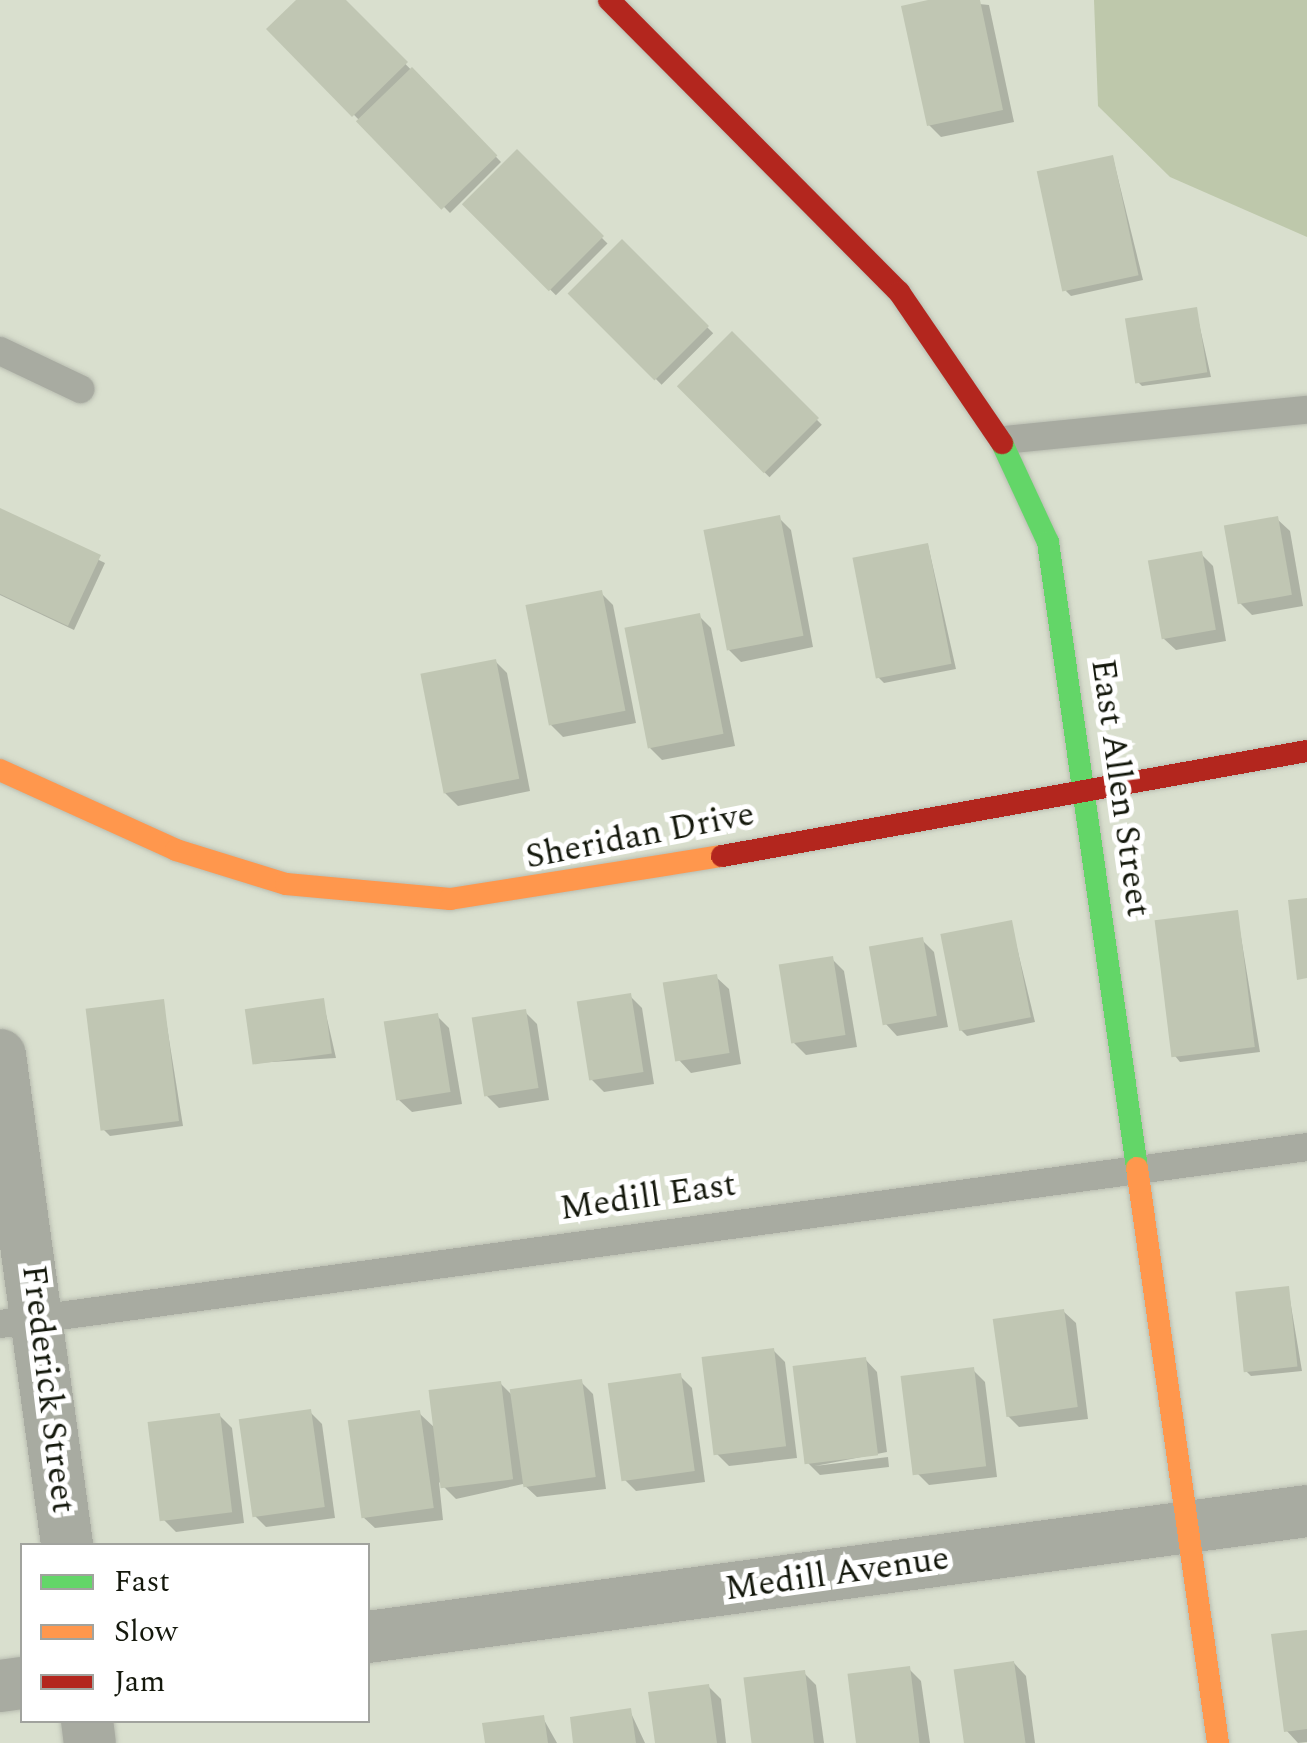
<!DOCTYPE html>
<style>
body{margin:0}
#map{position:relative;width:1307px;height:1743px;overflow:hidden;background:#d9dfce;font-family:Spectral,serif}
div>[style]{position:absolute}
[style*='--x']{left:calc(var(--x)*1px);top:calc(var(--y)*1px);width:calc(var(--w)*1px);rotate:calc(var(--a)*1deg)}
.green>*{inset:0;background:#bec8ab}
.shadow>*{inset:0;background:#0003;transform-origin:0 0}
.building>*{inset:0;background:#c0c6b3;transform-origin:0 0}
.roads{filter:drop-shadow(0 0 2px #b9bdb1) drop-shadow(0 0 2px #b9bdb1)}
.lane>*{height:28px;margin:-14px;padding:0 14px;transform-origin:14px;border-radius:14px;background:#a8aba1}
.street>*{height:52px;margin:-26px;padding:0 26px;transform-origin:26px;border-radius:26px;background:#a8aba1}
.fast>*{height:22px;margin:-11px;padding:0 11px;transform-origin:11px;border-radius:11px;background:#63d668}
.slow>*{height:22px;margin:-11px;padding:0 11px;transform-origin:11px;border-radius:11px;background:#ff974d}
.jam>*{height:22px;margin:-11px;padding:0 11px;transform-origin:11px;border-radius:11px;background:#b3261e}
span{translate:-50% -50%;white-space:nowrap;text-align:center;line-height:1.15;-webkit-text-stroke:10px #fff;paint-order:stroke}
.street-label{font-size:35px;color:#14180c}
.legend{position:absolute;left:20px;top:1543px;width:350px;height:180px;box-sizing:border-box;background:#fff;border:2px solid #a1a39e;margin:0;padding:12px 18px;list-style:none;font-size:30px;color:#14180c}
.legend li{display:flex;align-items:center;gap:20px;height:50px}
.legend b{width:50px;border:2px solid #a1a39e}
</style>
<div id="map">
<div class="green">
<div style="clip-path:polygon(1094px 0,1307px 0,1307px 237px,1170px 177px,1098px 106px)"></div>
</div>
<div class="shadow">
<div style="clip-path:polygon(299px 0,343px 0,501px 162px,450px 213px,270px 29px)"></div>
<div style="clip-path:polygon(940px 0,989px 5px,1014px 122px,941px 137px,929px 125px)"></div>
<div style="left:517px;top:153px;width:128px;height:73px;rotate:45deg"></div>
<div style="clip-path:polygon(1113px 158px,1143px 280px,1071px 296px,1066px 291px)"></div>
<div style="left:622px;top:242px;width:129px;height:73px;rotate:45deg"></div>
<div style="clip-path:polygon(1196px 310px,1211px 377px,1142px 386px,1137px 381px)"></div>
<div style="left:732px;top:335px;width:127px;height:74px;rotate:45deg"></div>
<div style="clip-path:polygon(0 511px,105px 563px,74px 630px,0 595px)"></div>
<div style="clip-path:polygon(779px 518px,791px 530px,813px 647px,741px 662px,729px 650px)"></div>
<div style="clip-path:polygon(1277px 519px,1290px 531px,1303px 606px,1252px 615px,1240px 603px)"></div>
<div style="clip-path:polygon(928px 545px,956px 669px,884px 683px,878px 677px)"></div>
<div style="clip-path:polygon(1201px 554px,1213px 566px,1226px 641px,1176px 650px,1163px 638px)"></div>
<div style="clip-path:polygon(601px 593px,613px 605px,636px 723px,563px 737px,551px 725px)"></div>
<div style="clip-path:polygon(699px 616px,711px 628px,735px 746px,662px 760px,650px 748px)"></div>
<div style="clip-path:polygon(495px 661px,507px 673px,530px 791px,458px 806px,445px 793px)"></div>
<div style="clip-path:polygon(1237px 913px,1260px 1052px,1180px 1062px,1175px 1056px)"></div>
<div style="clip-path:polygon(1011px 923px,1035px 1022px,967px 1036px,961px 1030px)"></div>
<div style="clip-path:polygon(922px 940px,934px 952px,948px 1027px,897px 1036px,885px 1023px)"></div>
<div style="clip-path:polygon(832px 959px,844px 971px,857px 1047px,806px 1055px,794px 1043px)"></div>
<div style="clip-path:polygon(716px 977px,729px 989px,741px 1064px,691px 1073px,679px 1060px)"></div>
<div style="clip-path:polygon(630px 996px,642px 1008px,654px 1084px,604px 1092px,592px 1080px)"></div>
<div style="clip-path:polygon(323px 1001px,336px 1058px,256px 1063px)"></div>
<div style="clip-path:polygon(163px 1002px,183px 1126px,110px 1136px,104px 1130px)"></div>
<div style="clip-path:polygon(525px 1012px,537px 1024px,549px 1100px,499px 1108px,487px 1096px)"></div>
<div style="clip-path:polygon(437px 1016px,449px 1028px,462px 1104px,412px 1112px,399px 1100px)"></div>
<div style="clip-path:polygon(1288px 1288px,1302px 1371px,1251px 1376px,1245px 1370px)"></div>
<div style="clip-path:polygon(1063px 1311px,1076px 1323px,1088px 1419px,1019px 1427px,1007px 1415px)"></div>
<div style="clip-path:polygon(773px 1350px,785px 1362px,797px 1458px,729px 1466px,717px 1454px)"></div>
<div style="clip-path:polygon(865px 1359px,877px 1372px,887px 1452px,815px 1466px,888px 1457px,889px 1467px,820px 1475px,808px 1463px)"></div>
<div style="clip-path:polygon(973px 1370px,985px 1382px,997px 1477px,929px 1485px,917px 1473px)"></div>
<div style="clip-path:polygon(680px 1376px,692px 1388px,705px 1482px,636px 1491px,624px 1479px)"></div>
<div style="clip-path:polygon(581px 1382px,593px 1394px,606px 1489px,537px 1497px,523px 1484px,456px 1499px,439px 1482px,443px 1520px,375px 1528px,362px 1516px,419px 1413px,436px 1429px,500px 1383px,514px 1397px)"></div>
<div style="clip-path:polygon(310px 1412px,322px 1424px,335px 1518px,266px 1527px,254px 1515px)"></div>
<div style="clip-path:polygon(220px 1416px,232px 1428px,244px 1523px,176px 1532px,163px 1519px)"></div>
<div style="clip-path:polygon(1307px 1633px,1307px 1742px,1298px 1743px,1286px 1730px)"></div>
<div style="clip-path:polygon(1014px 1663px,1026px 1676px,1035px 1743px,965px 1743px)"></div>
<div style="clip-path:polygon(909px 1669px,921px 1681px,930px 1743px,860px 1743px)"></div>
<div style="clip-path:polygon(804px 1673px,816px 1685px,824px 1743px,755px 1743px)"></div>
<div style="clip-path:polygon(709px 1687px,721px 1699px,726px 1743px,657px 1743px)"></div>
<div style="clip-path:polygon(630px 1711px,645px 1743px,576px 1743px)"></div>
<div style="clip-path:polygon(543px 1718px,557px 1743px,487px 1743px)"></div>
</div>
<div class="building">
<div style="clip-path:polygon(296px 0,346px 0,408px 62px,352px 117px,266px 29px)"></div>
<div style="clip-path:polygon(928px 0,980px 0,1003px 110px,927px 126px,901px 6px)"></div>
<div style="left:412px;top:67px;width:123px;height:78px;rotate:46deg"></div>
<div style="left:517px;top:149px;width:123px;height:78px;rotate:45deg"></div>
<div style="left:1113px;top:155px;width:123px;height:78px;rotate:78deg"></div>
<div style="left:622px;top:239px;width:123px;height:77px;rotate:45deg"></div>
<div style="left:1197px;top:307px;width:66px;height:73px;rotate:81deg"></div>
<div style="left:732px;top:331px;width:123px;height:78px;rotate:45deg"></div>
<div style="clip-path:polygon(0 508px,101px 555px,68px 626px,0 594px)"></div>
<div style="left:780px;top:515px;width:123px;height:78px;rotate:79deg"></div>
<div style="left:1278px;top:516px;width:80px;height:55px;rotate:80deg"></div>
<div style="left:928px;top:543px;width:123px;height:77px;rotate:79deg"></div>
<div style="left:1202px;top:551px;width:80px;height:55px;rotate:80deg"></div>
<div style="left:602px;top:590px;width:123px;height:78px;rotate:79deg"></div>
<div style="left:700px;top:613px;width:123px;height:77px;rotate:79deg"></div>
<div style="left:496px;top:659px;width:122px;height:77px;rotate:79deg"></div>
<div style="clip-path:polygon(1307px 898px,1307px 978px,1297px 980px,1288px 900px)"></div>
<div style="left:1238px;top:910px;width:138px;height:84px;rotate:83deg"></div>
<div style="left:1012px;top:920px;width:99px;height:73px;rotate:79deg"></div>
<div style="left:923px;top:937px;width:80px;height:55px;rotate:80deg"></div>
<div style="left:833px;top:956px;width:80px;height:55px;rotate:81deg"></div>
<div style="left:717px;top:974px;width:80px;height:55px;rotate:81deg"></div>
<div style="left:631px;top:993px;width:80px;height:55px;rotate:81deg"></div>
<div style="left:324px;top:998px;width:56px;height:80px;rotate:82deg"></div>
<div style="left:164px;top:999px;width:123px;height:79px;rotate:83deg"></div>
<div style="left:526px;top:1009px;width:80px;height:55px;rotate:81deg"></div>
<div style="left:438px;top:1013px;width:80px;height:55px;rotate:81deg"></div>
<div style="left:1289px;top:1286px;width:81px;height:54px;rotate:84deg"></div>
<div style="left:1064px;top:1309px;width:99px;height:72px;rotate:82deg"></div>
<div style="left:774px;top:1348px;width:99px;height:73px;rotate:83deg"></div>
<div style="left:866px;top:1357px;width:99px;height:74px;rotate:83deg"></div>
<div style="left:974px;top:1367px;width:100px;height:74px;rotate:83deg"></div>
<div style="left:681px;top:1373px;width:99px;height:74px;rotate:82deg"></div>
<div style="left:582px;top:1379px;width:99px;height:73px;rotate:82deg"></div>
<div style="left:501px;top:1381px;width:99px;height:73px;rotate:83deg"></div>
<div style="left:311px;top:1409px;width:99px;height:73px;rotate:82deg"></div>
<div style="left:420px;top:1410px;width:99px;height:73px;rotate:82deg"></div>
<div style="left:220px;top:1413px;width:100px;height:73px;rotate:83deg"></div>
<div style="clip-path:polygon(1307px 1630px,1307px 1729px,1284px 1732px,1271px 1634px)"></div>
<div style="left:1014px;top:1661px;width:83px;height:61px;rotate:82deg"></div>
<div style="left:910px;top:1666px;width:78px;height:63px;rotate:83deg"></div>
<div style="left:805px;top:1670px;width:74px;height:62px;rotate:83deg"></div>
<div style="clip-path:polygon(709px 1684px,717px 1743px,655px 1743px,648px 1692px)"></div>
<div style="clip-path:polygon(631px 1708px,636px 1743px,573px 1743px,570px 1717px)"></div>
<div style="clip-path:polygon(544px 1715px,548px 1743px,485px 1743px,482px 1723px)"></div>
</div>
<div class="roads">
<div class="lane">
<div style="--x:0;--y:351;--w:89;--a:25.4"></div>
<div style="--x:1004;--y:440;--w:304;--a:-5.7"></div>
<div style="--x:0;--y:1324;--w:1319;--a:-7.71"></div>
</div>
<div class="street">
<div style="--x:0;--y:1055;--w:496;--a:82.2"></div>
<div style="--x:368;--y:1637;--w:947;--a:-7.64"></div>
<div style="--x:0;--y:1686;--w:22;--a:-8"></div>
<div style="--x:87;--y:1720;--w:23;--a:83"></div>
</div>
<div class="fast">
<div style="--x:1002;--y:443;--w:109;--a:65.1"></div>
<div style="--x:1048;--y:542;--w:632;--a:81.91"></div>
</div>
<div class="slow">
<div style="--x:0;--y:770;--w:193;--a:24.4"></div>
<div style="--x:176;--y:850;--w:115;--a:17.2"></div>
<div style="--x:286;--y:884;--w:165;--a:5.2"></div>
<div style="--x:450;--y:899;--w:275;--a:-9"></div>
<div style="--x:1137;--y:1168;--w:581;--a:81.98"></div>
</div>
<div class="jam">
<div style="--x:609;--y:0;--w:412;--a:45.2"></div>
<div style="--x:899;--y:292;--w:183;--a:55.7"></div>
<div style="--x:722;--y:856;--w:594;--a:-10.18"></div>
</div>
</div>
<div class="street-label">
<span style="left:1120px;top:788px;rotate:82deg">East Allen Street</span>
<span style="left:640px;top:836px;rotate:-11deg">Sheridan Drive</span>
<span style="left:648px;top:1197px;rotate:-8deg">Medill East</span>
<span style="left:48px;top:1389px;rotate:83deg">Frederick Street</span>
<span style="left:837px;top:1574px;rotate:-8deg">Medill Avenue</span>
</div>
<ul class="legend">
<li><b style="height:12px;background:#63d668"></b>Fast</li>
<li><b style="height:12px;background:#ff974d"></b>Slow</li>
<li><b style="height:12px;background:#b3261e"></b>Jam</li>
</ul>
</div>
